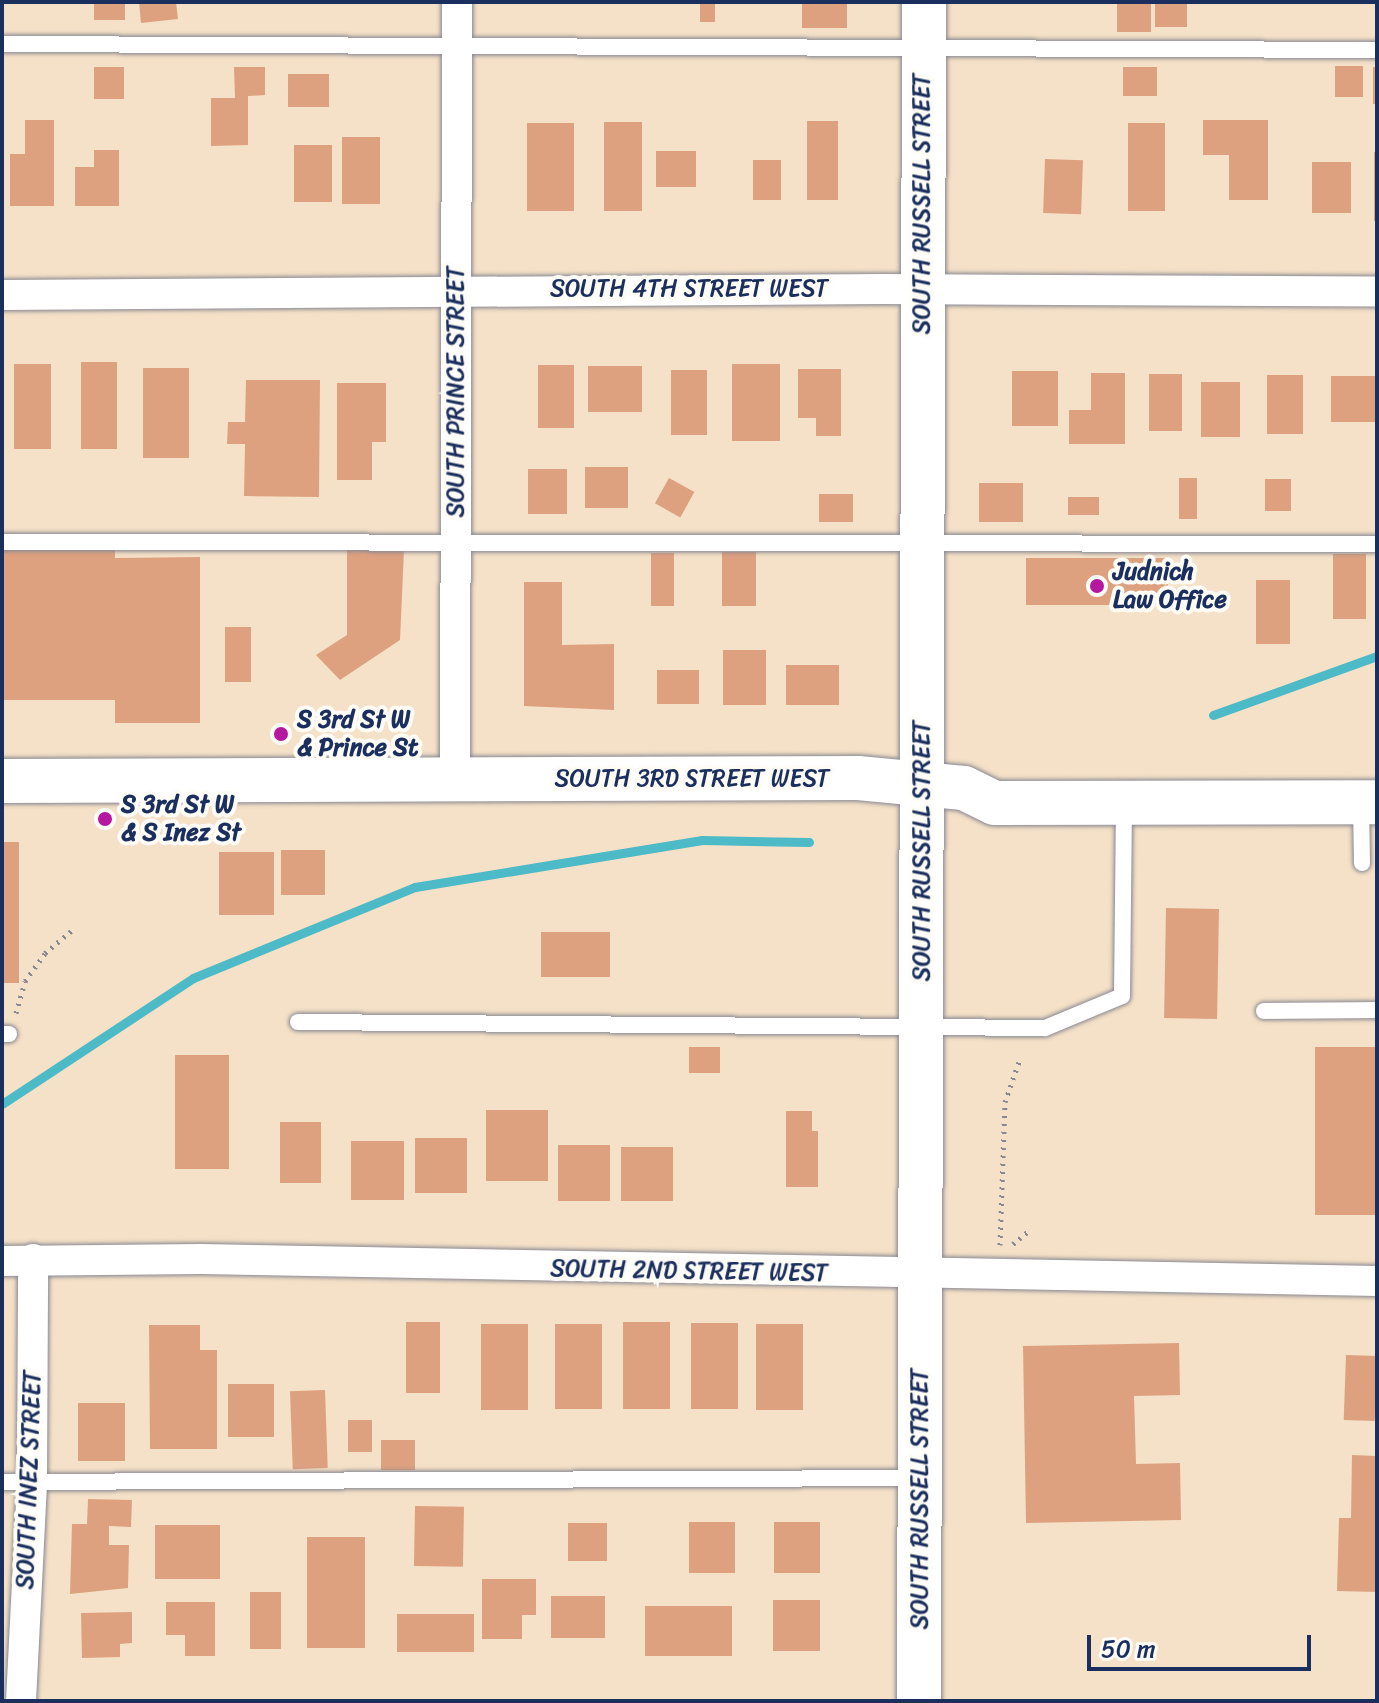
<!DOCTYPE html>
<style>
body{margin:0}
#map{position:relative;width:1379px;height:1703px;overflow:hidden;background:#f5e1c7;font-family:Sriracha,sans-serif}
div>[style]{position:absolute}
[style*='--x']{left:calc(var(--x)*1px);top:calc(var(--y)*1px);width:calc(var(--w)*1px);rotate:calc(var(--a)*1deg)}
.stream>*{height:9px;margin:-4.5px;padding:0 4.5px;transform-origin:4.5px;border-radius:4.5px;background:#4dbac7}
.building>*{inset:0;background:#dda180;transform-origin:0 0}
.path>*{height:5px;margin-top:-2.5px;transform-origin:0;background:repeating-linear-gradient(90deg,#888892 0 2px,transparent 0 8px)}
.roads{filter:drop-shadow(0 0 2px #888892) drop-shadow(0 0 2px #888892)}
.service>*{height:16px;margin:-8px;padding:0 8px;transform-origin:8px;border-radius:8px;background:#fff}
.minor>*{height:30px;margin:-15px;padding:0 15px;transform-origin:15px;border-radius:15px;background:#fff}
.secondary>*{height:44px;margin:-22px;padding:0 22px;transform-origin:22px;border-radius:22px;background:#fff}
.dots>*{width:22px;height:22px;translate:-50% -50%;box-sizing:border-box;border:4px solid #fdfcf7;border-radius:50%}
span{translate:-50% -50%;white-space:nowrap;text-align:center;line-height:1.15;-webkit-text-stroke:8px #fdfcf7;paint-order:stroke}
.street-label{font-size:24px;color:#1b2f5e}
.poi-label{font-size:24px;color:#1b2f5e;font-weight:700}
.left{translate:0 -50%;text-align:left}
.frame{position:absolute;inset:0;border:4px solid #1b2f5e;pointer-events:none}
.scale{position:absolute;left:1087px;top:1635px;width:224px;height:36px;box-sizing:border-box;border:4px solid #1b2f5e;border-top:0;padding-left:10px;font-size:24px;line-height:28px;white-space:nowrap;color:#1b2f5e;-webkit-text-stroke:6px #fdfcf7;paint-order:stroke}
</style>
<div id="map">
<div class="stream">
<div style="--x:1213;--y:715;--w:174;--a:-19.8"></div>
<div style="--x:2;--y:1104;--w:229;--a:-33.4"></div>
<div style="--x:193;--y:978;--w:240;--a:-22.3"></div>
<div style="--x:415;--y:887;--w:291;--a:-9.3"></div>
<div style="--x:702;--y:840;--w:107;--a:1.1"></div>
</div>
<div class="building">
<div style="left:94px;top:2px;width:31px;height:18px"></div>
<div style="clip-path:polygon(139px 2px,176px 2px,178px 19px,141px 23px)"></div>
<div style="left:700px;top:2px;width:15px;height:20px"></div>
<div style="left:802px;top:2px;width:45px;height:26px"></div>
<div style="left:1117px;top:2px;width:34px;height:30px"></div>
<div style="left:1155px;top:2px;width:32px;height:25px"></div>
<div style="left:1335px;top:66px;width:28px;height:31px"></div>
<div style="left:94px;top:67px;width:30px;height:32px"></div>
<div style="clip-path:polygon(234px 67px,265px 67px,265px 95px,248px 96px,248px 145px,211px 146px,211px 98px,235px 98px)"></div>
<div style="left:1123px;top:67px;width:34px;height:29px"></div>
<div style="left:1373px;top:67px;width:4px;height:37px"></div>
<div style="left:288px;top:74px;width:41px;height:33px"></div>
<div style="clip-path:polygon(25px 120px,54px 120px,54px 206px,10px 206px,10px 154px,25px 154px)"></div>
<div style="clip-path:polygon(1203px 120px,1268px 120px,1268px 200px,1229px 200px,1229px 155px,1203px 155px)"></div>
<div style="left:807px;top:121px;width:31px;height:79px"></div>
<div style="left:604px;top:122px;width:38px;height:89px"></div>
<div style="left:527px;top:123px;width:47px;height:88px"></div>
<div style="left:1128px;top:123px;width:37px;height:88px"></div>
<div style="left:342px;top:137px;width:38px;height:67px"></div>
<div style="left:294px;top:145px;width:38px;height:57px"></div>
<div style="clip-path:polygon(94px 150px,119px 150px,119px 206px,75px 206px,75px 167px,94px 167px)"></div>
<div style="left:656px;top:151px;width:40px;height:36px"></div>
<div style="left:1374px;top:152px;width:3px;height:69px"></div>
<div style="left:1045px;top:159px;width:38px;height:54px;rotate:2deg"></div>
<div style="left:753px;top:160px;width:28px;height:40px"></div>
<div style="left:1312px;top:162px;width:39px;height:51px"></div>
<div style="left:81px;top:362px;width:36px;height:87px"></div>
<div style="left:14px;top:364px;width:37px;height:85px"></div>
<div style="left:732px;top:364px;width:48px;height:77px"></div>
<div style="left:538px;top:365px;width:36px;height:63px"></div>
<div style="left:588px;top:366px;width:54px;height:46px"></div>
<div style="left:143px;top:368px;width:46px;height:90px"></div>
<div style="clip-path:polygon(798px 369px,841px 369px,841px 436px,816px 436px,816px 418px,798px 418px)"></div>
<div style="left:671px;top:370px;width:36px;height:65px"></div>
<div style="left:1012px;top:371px;width:46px;height:55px"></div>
<div style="clip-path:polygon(1091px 373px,1125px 373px,1125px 444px,1069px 444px,1069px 410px,1091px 410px)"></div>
<div style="left:1149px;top:374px;width:33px;height:57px"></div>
<div style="left:1267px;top:375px;width:36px;height:59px"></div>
<div style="left:1331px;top:376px;width:46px;height:46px"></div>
<div style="clip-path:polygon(246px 380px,320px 380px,319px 497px,244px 496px,245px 444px,227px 444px,228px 422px,245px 422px)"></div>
<div style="left:1201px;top:382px;width:39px;height:55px"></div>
<div style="clip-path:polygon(337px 383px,386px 383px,386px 442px,372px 442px,372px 480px,337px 480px)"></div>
<div style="left:585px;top:467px;width:43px;height:41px"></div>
<div style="left:528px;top:469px;width:39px;height:45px"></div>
<div style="left:669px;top:478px;width:29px;height:29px;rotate:29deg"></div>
<div style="left:1179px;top:478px;width:18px;height:41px"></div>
<div style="left:1265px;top:479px;width:26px;height:32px"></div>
<div style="left:979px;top:483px;width:44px;height:39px"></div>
<div style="left:819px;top:494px;width:34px;height:28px"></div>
<div style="left:1068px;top:497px;width:31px;height:18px"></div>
<div style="clip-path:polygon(115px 542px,115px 558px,200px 557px,200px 723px,115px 723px,115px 700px,2px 700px,2px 543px)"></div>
<div style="clip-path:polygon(347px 550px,404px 550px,400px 640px,340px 680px,316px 655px,347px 635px)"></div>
<div style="left:722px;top:552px;width:34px;height:54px"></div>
<div style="left:651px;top:553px;width:23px;height:53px"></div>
<div style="left:1333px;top:554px;width:33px;height:65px"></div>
<div style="left:1026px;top:558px;width:142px;height:47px"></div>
<div style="left:1256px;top:580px;width:34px;height:64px"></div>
<div style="clip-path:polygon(524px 582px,562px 582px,562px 645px,614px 644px,614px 710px,524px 706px)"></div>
<div style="left:225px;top:627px;width:26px;height:55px"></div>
<div style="left:723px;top:650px;width:43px;height:55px"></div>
<div style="left:786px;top:665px;width:53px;height:40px"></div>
<div style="left:657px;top:670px;width:42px;height:34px"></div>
<div style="left:2px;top:842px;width:17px;height:141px"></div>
<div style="left:281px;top:850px;width:44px;height:45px"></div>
<div style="left:219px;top:852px;width:55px;height:63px"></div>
<div style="left:1166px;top:908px;width:53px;height:110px;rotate:1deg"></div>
<div style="left:541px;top:932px;width:69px;height:45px"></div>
<div style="left:689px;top:1047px;width:31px;height:26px"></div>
<div style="left:1315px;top:1047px;width:62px;height:168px"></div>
<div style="left:175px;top:1055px;width:54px;height:114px"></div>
<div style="left:486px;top:1110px;width:62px;height:71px"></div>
<div style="clip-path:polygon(786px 1111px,812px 1111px,812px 1131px,818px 1131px,818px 1187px,786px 1187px)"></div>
<div style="left:280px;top:1122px;width:41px;height:61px"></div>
<div style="left:415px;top:1138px;width:52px;height:55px"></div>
<div style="left:351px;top:1141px;width:53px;height:59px"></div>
<div style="left:558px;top:1145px;width:52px;height:56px"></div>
<div style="left:621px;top:1147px;width:52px;height:54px"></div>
<div style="left:406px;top:1322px;width:34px;height:71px"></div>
<div style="left:623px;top:1322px;width:47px;height:87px"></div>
<div style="left:691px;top:1323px;width:47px;height:86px"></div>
<div style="left:481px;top:1324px;width:47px;height:86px"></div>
<div style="left:555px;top:1324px;width:47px;height:85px"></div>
<div style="left:756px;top:1324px;width:47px;height:86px"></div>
<div style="clip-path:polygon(149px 1325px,200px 1325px,200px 1350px,217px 1350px,217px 1449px,150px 1449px)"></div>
<div style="clip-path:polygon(1179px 1343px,1180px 1395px,1134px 1396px,1136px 1464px,1180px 1463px,1181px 1520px,1026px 1523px,1023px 1346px)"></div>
<div style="left:1346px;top:1355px;width:31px;height:65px;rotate:2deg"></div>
<div style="left:228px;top:1384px;width:46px;height:53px"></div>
<div style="left:325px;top:1390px;width:78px;height:35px;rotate:88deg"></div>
<div style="left:78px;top:1403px;width:47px;height:58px"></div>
<div style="left:348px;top:1420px;width:24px;height:32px"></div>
<div style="left:381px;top:1440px;width:34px;height:30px"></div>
<div style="clip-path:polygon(1352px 1455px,1377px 1456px,1377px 1592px,1337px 1591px,1339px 1518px,1351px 1518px)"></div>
<div style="clip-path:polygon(88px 1499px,132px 1500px,131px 1527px,109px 1526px,109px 1545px,129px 1545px,128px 1588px,70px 1594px,72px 1524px,87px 1524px)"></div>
<div style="left:415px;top:1506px;width:49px;height:60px;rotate:1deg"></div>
<div style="left:689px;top:1522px;width:46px;height:51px"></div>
<div style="left:774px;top:1522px;width:46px;height:51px"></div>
<div style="left:568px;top:1523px;width:39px;height:38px"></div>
<div style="left:155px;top:1525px;width:65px;height:54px"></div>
<div style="left:307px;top:1537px;width:58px;height:111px"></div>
<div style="clip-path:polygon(482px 1579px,536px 1579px,536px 1615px,522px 1615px,522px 1639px,482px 1639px)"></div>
<div style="left:250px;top:1592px;width:31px;height:57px"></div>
<div style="left:551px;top:1596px;width:54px;height:42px"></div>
<div style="left:773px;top:1600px;width:47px;height:51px"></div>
<div style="clip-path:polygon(166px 1602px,215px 1602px,215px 1656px,185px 1656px,185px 1635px,166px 1635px)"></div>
<div style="left:645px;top:1606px;width:87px;height:50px"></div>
<div style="clip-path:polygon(132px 1612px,132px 1643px,120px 1644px,120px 1657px,82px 1658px,81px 1613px)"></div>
<div style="left:397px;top:1614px;width:77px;height:38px"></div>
</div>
<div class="path">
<div style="--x:16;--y:1013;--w:33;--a:-74"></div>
<div style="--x:25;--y:981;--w:34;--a:-54"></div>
<div style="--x:45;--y:953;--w:39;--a:-40"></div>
<div style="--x:1013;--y:1244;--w:23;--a:-40"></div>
<div style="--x:1000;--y:1245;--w:143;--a:-88"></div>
<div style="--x:1005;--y:1102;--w:46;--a:-70.8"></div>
</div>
<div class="roads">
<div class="service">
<div style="--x:2;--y:44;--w:1375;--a:0.25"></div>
<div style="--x:2;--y:542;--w:1375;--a:0.08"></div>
<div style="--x:1361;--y:805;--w:58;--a:89"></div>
<div style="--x:1264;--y:1011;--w:113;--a:-0.5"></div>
<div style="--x:298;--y:1022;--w:747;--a:0.46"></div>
<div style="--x:1045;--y:1028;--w:83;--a:-22.6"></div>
<div style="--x:1122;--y:996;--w:192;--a:-89.4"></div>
<div style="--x:2;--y:1034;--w:7;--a:0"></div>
<div style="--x:2;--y:1482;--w:917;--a:-0.25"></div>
</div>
<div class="minor">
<div style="--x:2;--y:295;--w:881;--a:-0.39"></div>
<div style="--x:883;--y:289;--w:494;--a:0.3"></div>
<div style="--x:455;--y:781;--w:779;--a:-89.85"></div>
<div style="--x:2;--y:1261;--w:199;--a:-0.6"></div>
<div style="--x:201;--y:1259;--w:1176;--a:1.07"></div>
<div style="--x:21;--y:1701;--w:219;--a:-87.1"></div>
<div style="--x:32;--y:1482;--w:223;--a:-89.7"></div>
</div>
<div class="secondary">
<div style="--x:2;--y:781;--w:856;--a:-0.2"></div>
<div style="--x:858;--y:778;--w:106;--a:5.4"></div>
<div style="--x:964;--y:788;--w:34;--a:26"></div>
<div style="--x:995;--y:803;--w:382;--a:-0.1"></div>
<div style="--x:919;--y:1701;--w:1699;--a:-89.83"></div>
</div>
</div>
<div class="dots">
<div style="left:1097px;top:586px;background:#b5179e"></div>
<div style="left:281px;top:734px;background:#b5179e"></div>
<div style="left:105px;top:819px;background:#b5179e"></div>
</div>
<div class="street-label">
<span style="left:922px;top:204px;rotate:-90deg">SOUTH RUSSELL STREET</span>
<span style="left:689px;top:289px">SOUTH 4TH STREET WEST</span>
<span style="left:456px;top:392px;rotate:-90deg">SOUTH PRINCE STREET</span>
<span style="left:692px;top:779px">SOUTH 3RD STREET WEST</span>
<span style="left:922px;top:851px;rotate:-90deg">SOUTH RUSSELL STREET</span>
<span style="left:689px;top:1271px;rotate:1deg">SOUTH 2ND STREET WEST</span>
<span style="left:29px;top:1480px;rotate:-88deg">SOUTH INEZ STREET</span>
<span style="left:920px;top:1499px;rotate:-90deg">SOUTH RUSSELL STREET</span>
</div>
<div class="poi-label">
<span class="left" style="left:1113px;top:586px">Judnich<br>Law Office</span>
<span class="left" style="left:297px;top:734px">S 3rd St W<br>&amp; Prince St</span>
<span class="left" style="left:121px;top:819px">S 3rd St W<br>&amp; S Inez St</span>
</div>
<div class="frame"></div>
<div class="scale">50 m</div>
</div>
